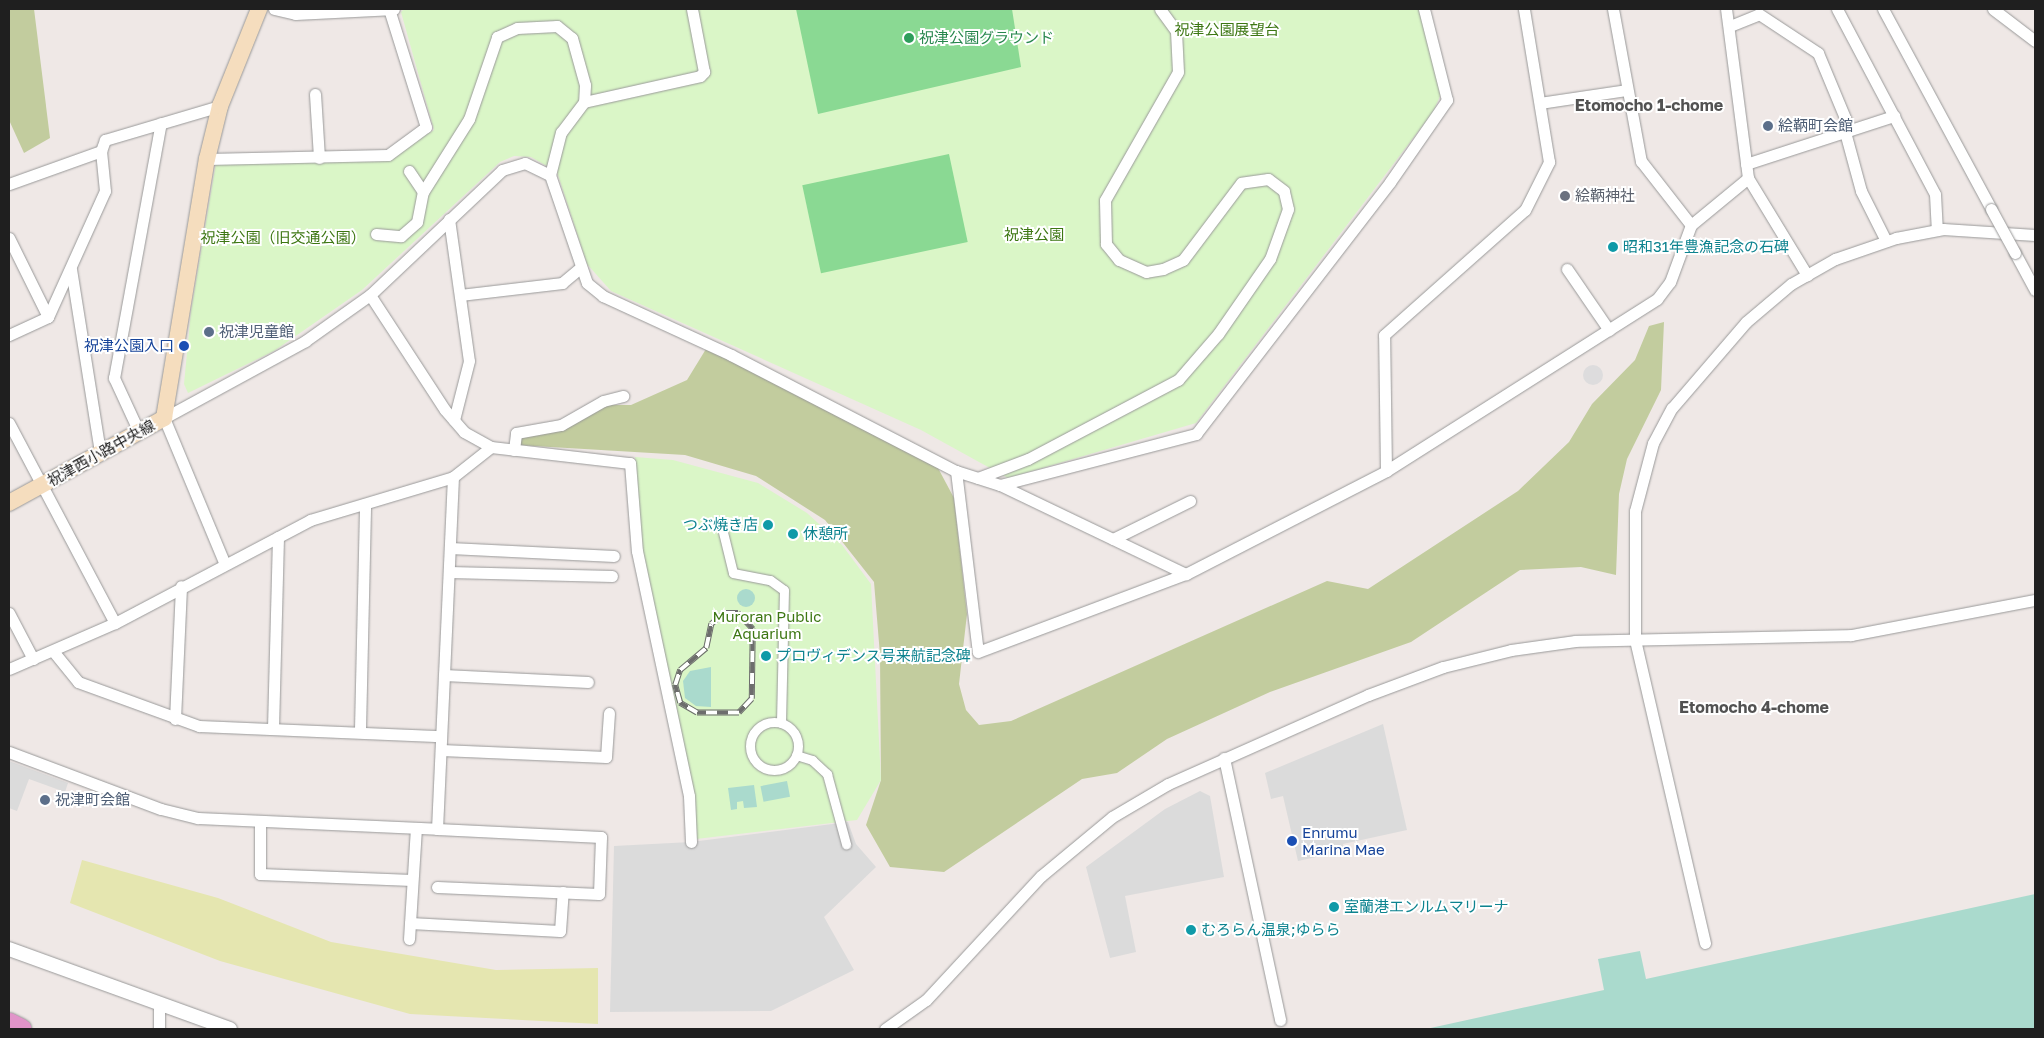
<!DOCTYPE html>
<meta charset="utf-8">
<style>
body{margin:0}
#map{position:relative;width:2044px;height:1038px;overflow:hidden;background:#efe8e6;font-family:"Golos Text","Noto Sans JP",sans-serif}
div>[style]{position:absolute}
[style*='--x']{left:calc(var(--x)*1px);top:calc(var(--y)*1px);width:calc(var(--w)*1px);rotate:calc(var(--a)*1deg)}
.residential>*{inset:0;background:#dddcdd}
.round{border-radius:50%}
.grass>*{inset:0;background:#e5e6b0}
.forest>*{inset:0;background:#c2cc9e}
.park>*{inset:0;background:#daf6c7}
.pitch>*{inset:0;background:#8ad993;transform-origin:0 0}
.parking>*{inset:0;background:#dbdbdb}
.water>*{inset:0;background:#aadacd;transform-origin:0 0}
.roads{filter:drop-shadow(0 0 1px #999) drop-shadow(0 0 1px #999)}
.pedestrian>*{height:9px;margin:-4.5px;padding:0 4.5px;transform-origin:4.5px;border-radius:4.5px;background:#fff}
.pedestrian>.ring{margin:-4.5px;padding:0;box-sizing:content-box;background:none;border:9px solid #fff;border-radius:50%}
.minor>*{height:11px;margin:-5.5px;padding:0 5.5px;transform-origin:5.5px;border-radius:5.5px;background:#fff}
.tertiary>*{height:14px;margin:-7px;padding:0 7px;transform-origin:7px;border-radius:7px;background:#fff}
.secondary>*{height:16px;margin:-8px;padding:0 8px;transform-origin:8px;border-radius:8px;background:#f5ddbe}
.motorway>*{height:21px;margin:-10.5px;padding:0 10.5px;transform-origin:10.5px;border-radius:10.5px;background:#e194c9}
.rail>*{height:5.5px;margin-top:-2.75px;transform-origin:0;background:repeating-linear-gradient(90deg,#fff 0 11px,#6d6d6d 0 22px);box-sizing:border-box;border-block:1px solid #6d6d6d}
.bridges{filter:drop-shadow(0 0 1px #999) drop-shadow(0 0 1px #999)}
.minor-bridge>*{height:11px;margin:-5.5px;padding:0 5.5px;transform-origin:5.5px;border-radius:5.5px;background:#fff}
.dots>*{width:14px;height:14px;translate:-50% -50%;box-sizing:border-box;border:2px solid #fff;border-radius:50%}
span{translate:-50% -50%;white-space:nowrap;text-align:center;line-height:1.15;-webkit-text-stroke:4px #fff;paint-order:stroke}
.park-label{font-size:15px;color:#3d7713}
.leisure-label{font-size:15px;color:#27864d}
.left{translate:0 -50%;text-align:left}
.service-label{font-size:15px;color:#4e5e75}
.worship-label{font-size:15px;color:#5b616d}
.culture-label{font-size:15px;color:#0d838f}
.right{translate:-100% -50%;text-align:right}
.transit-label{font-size:15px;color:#164399}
.street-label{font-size:15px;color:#1f1f1f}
.neighbourhood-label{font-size:16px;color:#525252;font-weight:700}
.frame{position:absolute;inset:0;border:10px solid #1f1f1f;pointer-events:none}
</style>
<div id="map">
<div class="residential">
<div class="round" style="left:1583px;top:365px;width:20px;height:20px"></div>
</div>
<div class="grass">
<div style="clip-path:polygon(82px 860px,218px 898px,331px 942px,496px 970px,598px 968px,598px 1024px,410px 1014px,220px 961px,70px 903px)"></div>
</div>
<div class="forest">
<div style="clip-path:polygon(9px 9px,34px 9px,50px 138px,24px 153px,9px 120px)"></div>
<div style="clip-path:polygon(1664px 322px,1661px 390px,1627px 459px,1619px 494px,1616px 575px,1581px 567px,1520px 570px,1411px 642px,1270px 692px,1167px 739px,1117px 773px,1082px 779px,944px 872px,890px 867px,866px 825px,881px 780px,880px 655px,874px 582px,825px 520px,756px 476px,685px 455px,517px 445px,517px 435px,548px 432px,596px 405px,631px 405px,687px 380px,706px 349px,802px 392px,938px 468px,954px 498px,967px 614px,959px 684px,966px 710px,979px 725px,1011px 721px,1327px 581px,1368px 589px,1518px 491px,1569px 442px,1592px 404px,1635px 360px,1649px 326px)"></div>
</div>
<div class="park">
<div style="clip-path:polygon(404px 9px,1419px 9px,1441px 94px,1433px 112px,1196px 423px,1008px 478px,921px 430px,611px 291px,587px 264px,557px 172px,531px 157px,514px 156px,500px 162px,362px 290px,274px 351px,188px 393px,184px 384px,191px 311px,216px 163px,385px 159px,434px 130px,401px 12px)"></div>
<div style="clip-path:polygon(635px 457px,673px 460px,758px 483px,807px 513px,842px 545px,871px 584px,881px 780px,857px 820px,696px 839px,694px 797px,642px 548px)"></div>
</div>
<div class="pitch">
<div style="clip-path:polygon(796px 9px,1012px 9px,1021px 67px,818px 114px)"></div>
<div style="left:949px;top:154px;width:90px;height:150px;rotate:78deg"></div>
</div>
<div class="parking">
<div style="clip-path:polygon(1383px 724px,1407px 830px,1343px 844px,1344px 851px,1298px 861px,1283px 796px,1271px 799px,1265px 773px)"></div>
<div style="clip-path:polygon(9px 761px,68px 783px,65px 792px,29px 779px,17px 811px,9px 808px)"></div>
<div style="clip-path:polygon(1200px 791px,1210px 796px,1224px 877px,1125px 896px,1136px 952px,1110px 958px,1086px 867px,1165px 809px)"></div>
<div style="clip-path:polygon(848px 822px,856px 844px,876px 867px,824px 917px,854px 970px,771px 1011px,610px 1012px,614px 846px,691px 842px)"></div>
</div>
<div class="water">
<div class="round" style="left:737px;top:589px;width:18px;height:18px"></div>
<div style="clip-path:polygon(711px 667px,711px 707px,696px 706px,685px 698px,683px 681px,690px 671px)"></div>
<div style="left:787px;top:781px;width:16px;height:27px;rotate:79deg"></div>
<div style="clip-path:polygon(754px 785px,757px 807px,744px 808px,743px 801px,737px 802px,737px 809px,731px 810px,728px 788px)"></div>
<div style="clip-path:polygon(2035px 894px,2035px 1029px,1426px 1029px,1604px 990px,1598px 959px,1640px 951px,1646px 979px)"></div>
</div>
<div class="roads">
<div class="pedestrian">
<div style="--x:721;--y:524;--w:50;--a:76.2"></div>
<div style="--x:733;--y:573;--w:38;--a:11"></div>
<div style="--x:770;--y:580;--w:17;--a:36"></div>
<div style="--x:784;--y:590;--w:133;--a:91.3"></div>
<div class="ring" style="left:750px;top:722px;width:39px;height:39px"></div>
<div style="--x:796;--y:755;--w:17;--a:17"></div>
<div style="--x:812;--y:760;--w:21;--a:43"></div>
<div style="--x:827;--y:774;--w:73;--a:74.8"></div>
</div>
<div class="minor">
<div style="--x:274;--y:9;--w:22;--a:13"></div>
<div style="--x:295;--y:14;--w:99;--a:-2.9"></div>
<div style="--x:1613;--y:9;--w:155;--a:79.6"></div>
<div style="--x:1641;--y:161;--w:81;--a:52"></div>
<div style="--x:1837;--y:9;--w:209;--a:62.1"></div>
<div style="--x:1935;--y:194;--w:36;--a:87"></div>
<div style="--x:1883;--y:9;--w:227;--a:61.6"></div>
<div style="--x:1993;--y:9;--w:53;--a:37.3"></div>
<div style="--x:1730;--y:26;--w:31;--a:-22"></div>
<div style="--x:1759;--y:14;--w:71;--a:33.5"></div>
<div style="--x:1818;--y:53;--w:83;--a:67.4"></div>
<div style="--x:315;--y:94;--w:64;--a:86.4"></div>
<div style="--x:584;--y:102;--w:119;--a:-12.6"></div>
<div style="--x:700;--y:76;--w:6;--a:-45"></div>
<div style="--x:704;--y:72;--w:64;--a:-100.8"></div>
<div style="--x:1540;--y:103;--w:88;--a:-8.5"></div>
<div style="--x:1845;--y:132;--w:61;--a:74.8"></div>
<div style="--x:1861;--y:191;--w:56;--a:63.4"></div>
<div style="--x:207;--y:159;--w:181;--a:-1.3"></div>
<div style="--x:388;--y:155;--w:47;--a:-36.4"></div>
<div style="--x:426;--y:127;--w:121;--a:-107.4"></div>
<div style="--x:1746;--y:164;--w:156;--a:-18"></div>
<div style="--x:409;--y:171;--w:25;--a:56"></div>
<div style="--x:1748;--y:178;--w:114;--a:58.7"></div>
<div style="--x:9;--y:184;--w:98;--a:-19.7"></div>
<div style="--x:449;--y:219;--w:143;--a:82"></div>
<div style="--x:469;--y:361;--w:61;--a:104.3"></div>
<div style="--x:376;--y:234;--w:25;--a:5"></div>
<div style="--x:401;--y:236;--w:21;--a:-41"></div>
<div style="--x:417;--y:222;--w:31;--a:-79"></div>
<div style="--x:423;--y:192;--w:86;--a:-57.8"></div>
<div style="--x:469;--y:119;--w:87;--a:-71.1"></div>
<div style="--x:497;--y:37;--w:22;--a:-24"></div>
<div style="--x:517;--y:28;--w:40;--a:-2.9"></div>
<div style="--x:557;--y:26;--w:19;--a:39"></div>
<div style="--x:572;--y:38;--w:49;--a:74.5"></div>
<div style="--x:585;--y:85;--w:17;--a:93"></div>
<div style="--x:584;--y:102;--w:38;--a:127"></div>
<div style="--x:561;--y:132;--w:44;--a:104.3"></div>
<div style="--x:9;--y:238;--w:88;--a:63.7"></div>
<div style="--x:2015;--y:253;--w:42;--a:61.6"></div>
<div style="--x:71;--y:269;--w:186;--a:81"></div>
<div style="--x:1567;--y:269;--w:74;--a:55.5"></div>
<div style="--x:370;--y:295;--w:137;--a:56.9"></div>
<div style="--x:445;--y:410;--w:29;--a:49"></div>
<div style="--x:464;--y:432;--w:31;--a:29"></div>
<div style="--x:491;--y:447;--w:140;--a:6.6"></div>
<div style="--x:630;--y:463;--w:88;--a:85.5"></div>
<div style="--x:637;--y:551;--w:250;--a:78"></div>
<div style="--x:689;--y:796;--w:46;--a:87.5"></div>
<div style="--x:460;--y:295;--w:103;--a:-6.7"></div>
<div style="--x:562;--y:283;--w:25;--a:-40"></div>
<div style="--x:9;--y:335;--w:43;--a:-24.8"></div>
<div style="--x:48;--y:317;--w:138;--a:-65.7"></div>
<div style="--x:105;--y:191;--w:40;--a:-95.7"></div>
<div style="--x:101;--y:151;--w:12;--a:-70"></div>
<div style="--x:105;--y:140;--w:120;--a:-16.5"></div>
<div style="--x:9;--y:423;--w:226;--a:62.1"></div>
<div style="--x:139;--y:432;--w:60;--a:-114.8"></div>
<div style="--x:114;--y:378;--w:259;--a:-79.6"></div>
<div style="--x:514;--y:450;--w:17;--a:-83"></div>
<div style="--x:516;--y:433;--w:46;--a:-10.1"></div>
<div style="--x:561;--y:425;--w:48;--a:-29.7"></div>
<div style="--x:603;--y:401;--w:21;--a:-14"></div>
<div style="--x:956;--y:471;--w:182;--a:83.1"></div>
<div style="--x:978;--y:652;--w:222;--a:-20.6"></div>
<div style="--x:1186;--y:574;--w:225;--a:-27.2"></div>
<div style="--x:1386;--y:471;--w:321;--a:-32.4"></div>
<div style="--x:1657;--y:299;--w:21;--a:-53"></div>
<div style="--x:1670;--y:282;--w:61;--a:-69.8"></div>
<div style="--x:1691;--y:225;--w:74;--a:-39.5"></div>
<div style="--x:1748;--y:178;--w:170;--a:-97.4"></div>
<div style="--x:1386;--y:471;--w:136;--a:-90.8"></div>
<div style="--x:1384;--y:335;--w:188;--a:-41.6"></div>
<div style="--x:1525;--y:210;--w:54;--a:-63.4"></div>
<div style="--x:1549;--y:162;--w:155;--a:-99.3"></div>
<div style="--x:978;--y:478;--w:53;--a:-20.8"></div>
<div style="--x:1028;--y:459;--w:170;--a:-27.8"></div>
<div style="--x:1178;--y:380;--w:61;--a:-49"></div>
<div style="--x:1218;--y:334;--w:91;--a:-55.3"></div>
<div style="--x:1270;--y:259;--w:53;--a:-70.2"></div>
<div style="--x:1288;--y:209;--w:18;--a:-103"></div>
<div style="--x:1284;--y:191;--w:20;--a:-143"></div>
<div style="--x:1268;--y:179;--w:27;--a:172"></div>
<div style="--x:1241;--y:183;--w:96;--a:127"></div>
<div style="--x:1183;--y:260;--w:22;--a:156"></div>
<div style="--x:1163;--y:269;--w:17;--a:170"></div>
<div style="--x:1146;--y:272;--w:30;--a:-156"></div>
<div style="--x:1119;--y:260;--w:21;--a:-129"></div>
<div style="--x:1106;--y:244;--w:44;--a:-91.3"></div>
<div style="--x:1105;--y:200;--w:147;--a:-60.3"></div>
<div style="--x:1178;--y:72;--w:41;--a:-92.8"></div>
<div style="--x:1176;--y:31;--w:27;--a:-126"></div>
<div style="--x:1000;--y:485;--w:203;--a:-14.6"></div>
<div style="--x:1196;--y:434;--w:318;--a:-52.4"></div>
<div style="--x:1390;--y:182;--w:100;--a:-55.2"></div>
<div style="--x:1447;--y:100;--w:94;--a:-104.2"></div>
<div style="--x:1113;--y:539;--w:86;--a:-26.3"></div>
<div style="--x:450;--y:548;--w:164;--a:2.8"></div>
<div style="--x:224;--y:562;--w:156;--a:-112.6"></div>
<div style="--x:164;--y:418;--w:161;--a:-28.6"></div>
<div style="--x:305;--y:341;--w:80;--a:-35.3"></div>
<div style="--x:370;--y:295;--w:182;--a:-43.4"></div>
<div style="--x:502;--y:170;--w:24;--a:-17"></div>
<div style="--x:525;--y:163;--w:28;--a:26"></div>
<div style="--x:550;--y:175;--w:114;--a:71.1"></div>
<div style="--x:587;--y:283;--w:21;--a:39"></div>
<div style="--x:603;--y:296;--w:141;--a:24.7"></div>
<div style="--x:731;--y:355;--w:253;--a:27.3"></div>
<div style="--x:956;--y:471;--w:46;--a:17.7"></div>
<div style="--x:1000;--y:485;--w:206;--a:25.6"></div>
<div style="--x:449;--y:572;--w:163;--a:1.4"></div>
<div style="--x:9;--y:613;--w:52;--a:62.4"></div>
<div style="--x:53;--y:651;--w:40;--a:51"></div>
<div style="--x:78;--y:682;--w:129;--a:20"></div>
<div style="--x:199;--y:726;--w:242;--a:2.4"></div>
<div style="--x:9;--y:669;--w:116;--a:-23.5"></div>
<div style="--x:115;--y:623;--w:221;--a:-27.8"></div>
<div style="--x:310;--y:520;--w:149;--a:-16.7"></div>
<div style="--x:453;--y:477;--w:48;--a:-38.3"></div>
<div style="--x:444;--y:675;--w:144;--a:2.8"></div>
<div style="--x:175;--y:719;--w:133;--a:-87.4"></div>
<div style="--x:273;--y:728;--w:191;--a:-88.5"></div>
<div style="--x:360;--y:729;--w:225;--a:-88.7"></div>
<div style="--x:441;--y:750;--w:165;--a:2.4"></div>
<div style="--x:606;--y:757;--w:44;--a:-86.1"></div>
<div style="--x:9;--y:752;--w:162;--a:20.6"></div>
<div style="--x:161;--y:809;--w:38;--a:14"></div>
<div style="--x:198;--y:818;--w:239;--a:2.6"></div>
<div style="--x:437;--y:829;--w:352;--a:-87.4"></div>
<div style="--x:1224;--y:758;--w:268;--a:77.9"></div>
<div style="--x:260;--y:824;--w:50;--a:90"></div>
<div style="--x:260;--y:874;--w:152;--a:2.3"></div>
<div style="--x:437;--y:887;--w:162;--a:2.5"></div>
<div style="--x:599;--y:894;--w:57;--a:-88"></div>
<div style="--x:601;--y:837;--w:164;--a:-177.2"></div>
<div style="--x:410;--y:923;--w:150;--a:3.1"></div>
<div style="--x:560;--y:931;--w:39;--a:-86"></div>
<div style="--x:409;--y:939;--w:110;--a:-86.4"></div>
<div style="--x:1705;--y:943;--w:312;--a:-103"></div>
<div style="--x:1635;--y:639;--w:128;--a:-90"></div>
<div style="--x:1635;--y:511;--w:70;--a:-75.2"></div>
<div style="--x:1653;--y:443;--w:40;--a:-62"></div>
<div style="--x:1672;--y:408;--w:113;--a:-49.3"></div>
<div style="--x:1746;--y:322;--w:59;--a:-40.2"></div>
<div style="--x:1791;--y:284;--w:51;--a:-29.6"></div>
<div style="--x:1835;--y:259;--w:65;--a:-19"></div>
<div style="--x:1896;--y:238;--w:48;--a:-10.8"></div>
<div style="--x:1943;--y:229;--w:92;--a:3.7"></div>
<div style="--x:159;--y:1004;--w:25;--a:90"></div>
<div style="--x:885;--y:1029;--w:50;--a:-35.3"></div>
<div style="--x:926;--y:1000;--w:169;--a:-47.2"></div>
<div style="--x:1041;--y:876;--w:92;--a:-39.7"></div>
<div style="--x:1112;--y:817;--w:65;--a:-30.5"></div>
<div style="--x:1168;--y:784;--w:219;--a:-24"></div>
<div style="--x:1368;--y:695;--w:80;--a:-20.5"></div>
<div style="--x:1443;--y:667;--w:70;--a:-14"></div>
<div style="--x:1511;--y:650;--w:65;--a:-8"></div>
<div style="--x:1575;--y:641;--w:276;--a:-1.2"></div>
<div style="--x:1851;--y:635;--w:187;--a:-10.8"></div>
</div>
<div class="tertiary">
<div style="--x:9;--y:949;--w:235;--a:19.9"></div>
</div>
<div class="secondary">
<div style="--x:9;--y:503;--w:177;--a:-28.7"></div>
<div style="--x:164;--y:418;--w:263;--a:-80.6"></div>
<div style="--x:207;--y:159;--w:55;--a:-76.2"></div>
<div style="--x:220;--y:106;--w:105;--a:-68.1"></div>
</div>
<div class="motorway">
<div style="--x:9;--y:1023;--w:13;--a:27"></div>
</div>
</div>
<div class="rail">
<div style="--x:724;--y:613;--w:14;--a:0"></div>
<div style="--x:738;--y:613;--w:22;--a:47"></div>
<div style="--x:753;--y:629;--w:70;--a:90.8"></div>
<div style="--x:752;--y:699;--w:19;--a:133"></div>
<div style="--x:739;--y:713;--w:42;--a:180"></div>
<div style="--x:697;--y:713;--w:20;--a:-150"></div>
<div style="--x:680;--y:703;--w:19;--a:-106"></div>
<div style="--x:675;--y:685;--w:16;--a:-72"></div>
<div style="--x:680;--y:670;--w:34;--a:-40"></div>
<div style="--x:706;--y:648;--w:25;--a:-78"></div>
<div style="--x:711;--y:624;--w:17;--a:-40"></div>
</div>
<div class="bridges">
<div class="minor-bridge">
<div style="--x:1991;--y:209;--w:50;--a:61.4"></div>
</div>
</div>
<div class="dots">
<div style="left:909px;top:38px;background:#2e9e5b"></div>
<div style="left:1768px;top:126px;background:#5c6f8a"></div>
<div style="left:1565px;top:196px;background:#6b7280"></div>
<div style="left:1613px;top:247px;background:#0f9aa8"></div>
<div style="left:209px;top:332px;background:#5c6f8a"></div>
<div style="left:184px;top:346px;background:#1a4fb4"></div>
<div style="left:768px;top:525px;background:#0f9aa8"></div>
<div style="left:793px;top:534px;background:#0f9aa8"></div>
<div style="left:766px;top:656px;background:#0f9aa8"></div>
<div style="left:45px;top:800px;background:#5c6f8a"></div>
<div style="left:1292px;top:841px;background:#1a4fb4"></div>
<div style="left:1334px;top:907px;background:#0f9aa8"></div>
<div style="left:1191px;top:930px;background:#0f9aa8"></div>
</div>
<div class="park-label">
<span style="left:1227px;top:30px">祝津公園展望台</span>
<span style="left:1034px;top:235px">祝津公園</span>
<span style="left:283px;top:238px">祝津公園（旧交通公園）</span>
<span style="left:767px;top:625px">Muroran Public<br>Aquarium</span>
</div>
<div class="leisure-label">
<span class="left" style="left:919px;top:38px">祝津公園グラウンド</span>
</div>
<div class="service-label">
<span class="left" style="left:1778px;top:126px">絵鞆町会館</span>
<span class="left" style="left:219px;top:332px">祝津児童館</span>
<span class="left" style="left:55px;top:800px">祝津町会館</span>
</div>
<div class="worship-label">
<span class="left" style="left:1575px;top:196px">絵鞆神社</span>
</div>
<div class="culture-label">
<span class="left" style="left:1623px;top:247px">昭和31年豊漁記念の石碑</span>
<span class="right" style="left:758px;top:525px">つぶ焼き店</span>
<span class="left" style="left:803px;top:534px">休憩所</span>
<span class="left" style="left:776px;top:656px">プロヴィデンス号来航記念碑</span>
<span class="left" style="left:1344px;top:907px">室蘭港エンルムマリーナ</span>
<span class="left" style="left:1201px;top:930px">むろらん温泉;ゆらら</span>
</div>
<div class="transit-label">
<span class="right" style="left:174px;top:346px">祝津公園入口</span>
<span class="left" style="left:1302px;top:841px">Enrumu<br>Marina Mae</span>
</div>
<div class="street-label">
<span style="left:101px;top:453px;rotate:-29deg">祝津西小路中央線</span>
</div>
<div class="neighbourhood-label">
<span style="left:1649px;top:105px">Etomocho 1-chome</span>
<span style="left:1754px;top:707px">Etomocho 4-chome</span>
</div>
<div class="frame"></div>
</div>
